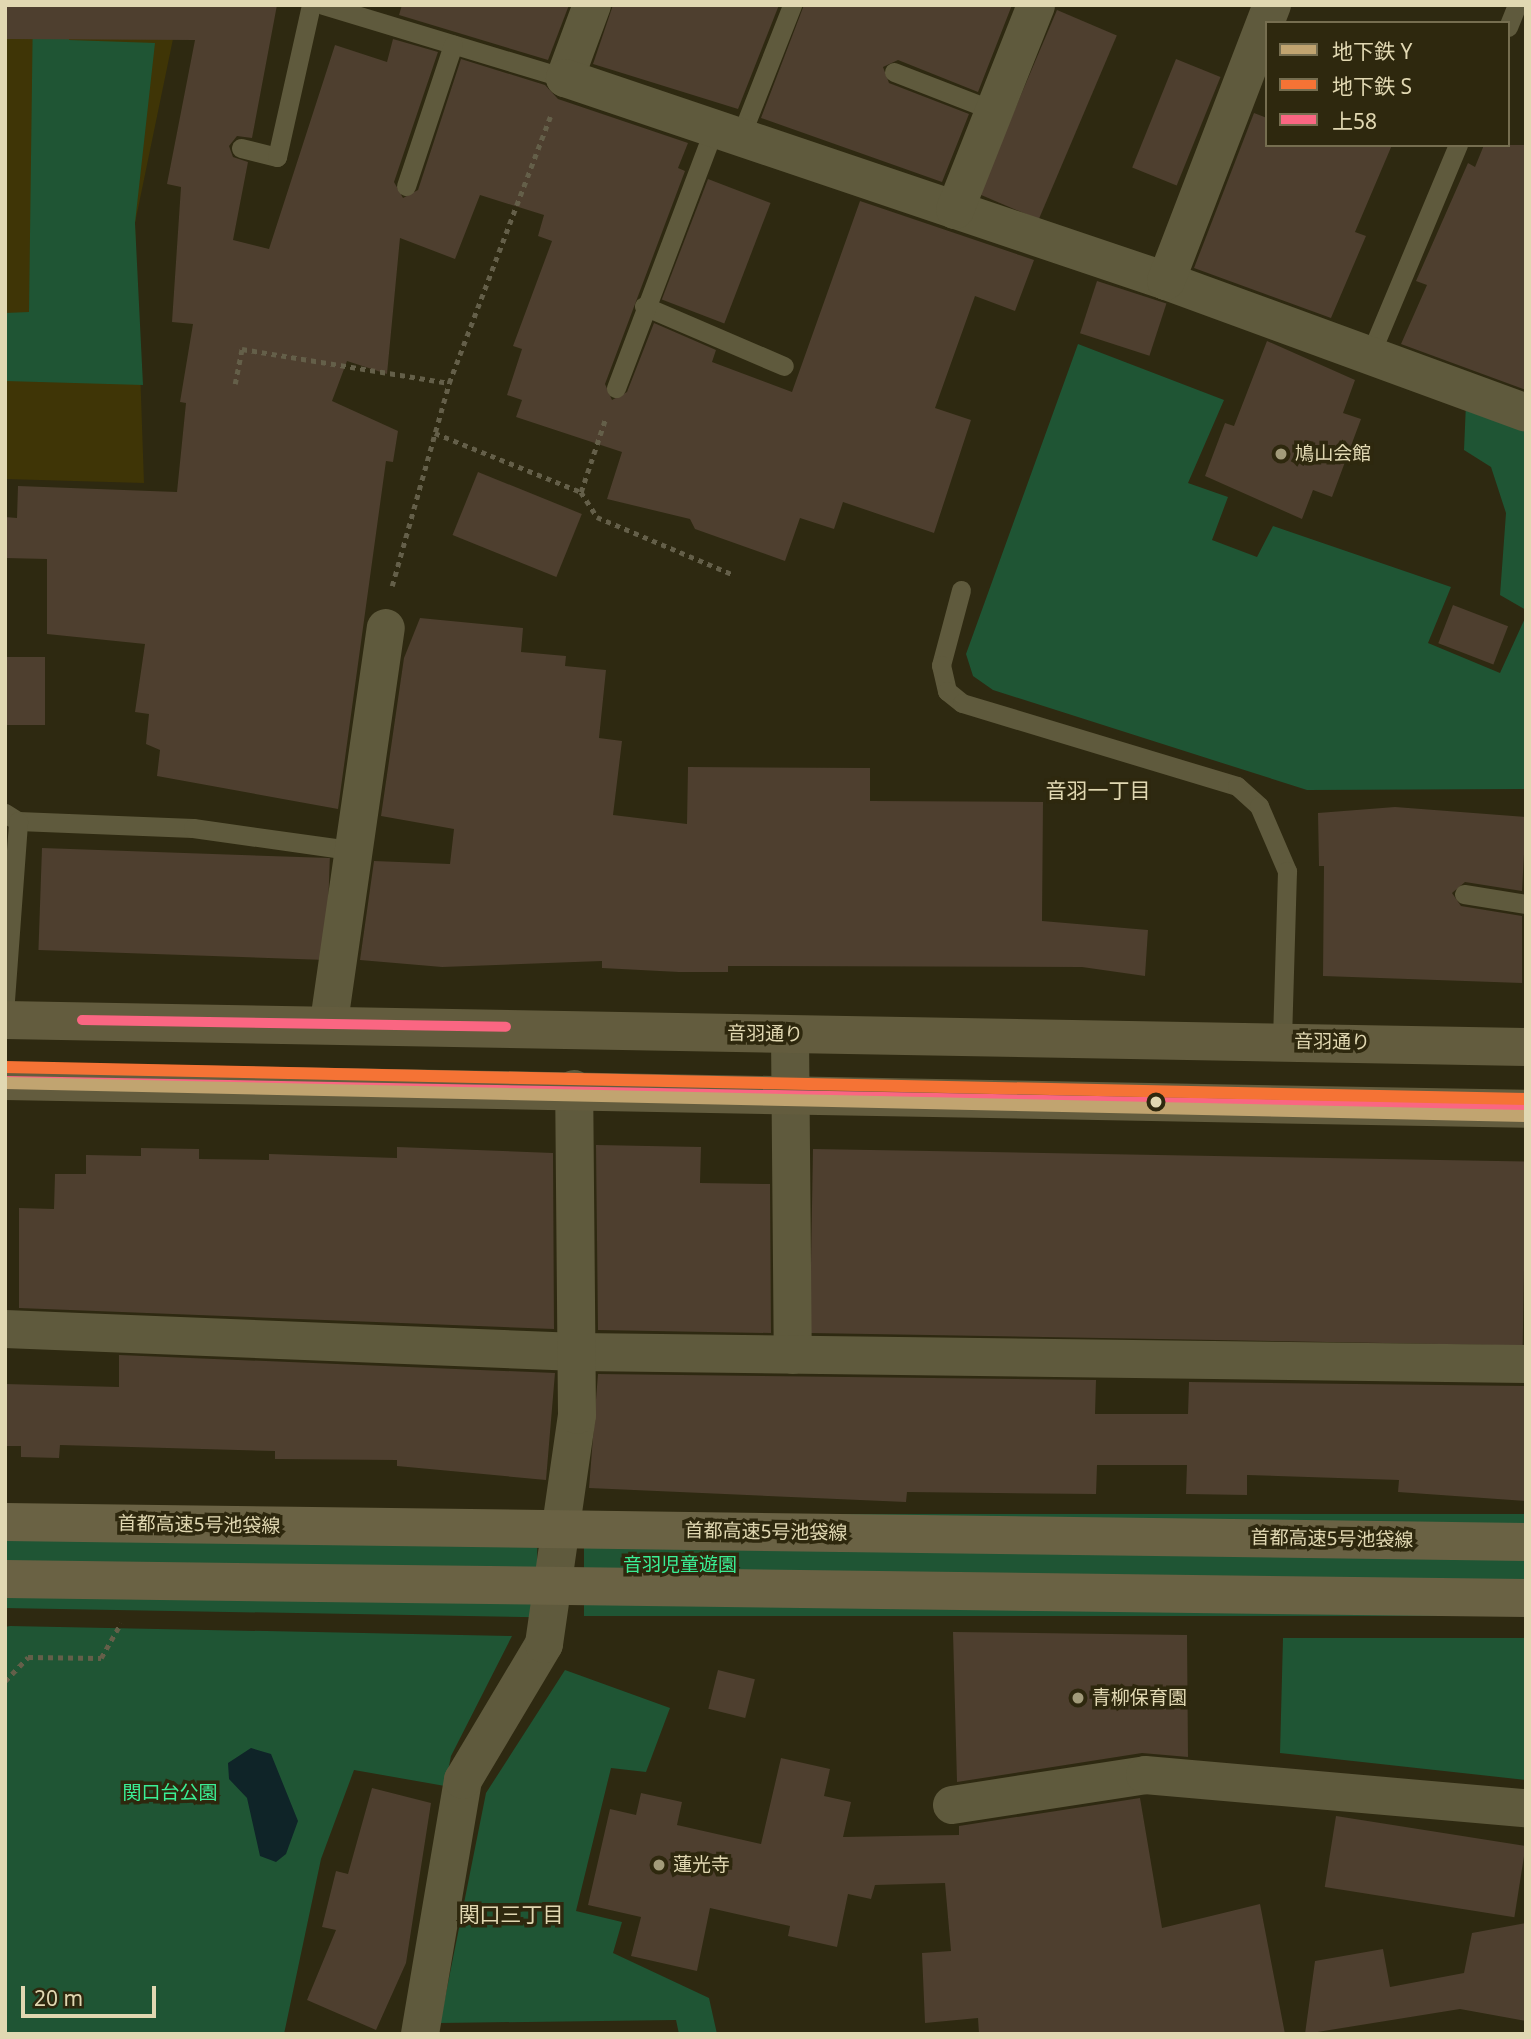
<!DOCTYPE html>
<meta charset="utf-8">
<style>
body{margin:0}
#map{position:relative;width:1531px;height:2039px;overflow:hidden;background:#2e2911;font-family:"Noto Sans","Noto Sans JP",sans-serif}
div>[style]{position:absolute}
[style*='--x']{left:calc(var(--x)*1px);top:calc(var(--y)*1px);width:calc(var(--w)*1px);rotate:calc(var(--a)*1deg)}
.built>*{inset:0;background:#3f3506}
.green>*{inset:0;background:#1f5534;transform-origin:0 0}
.water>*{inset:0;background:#0f2428}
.building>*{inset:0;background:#4e3f2f;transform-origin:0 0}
.path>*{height:4.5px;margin-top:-2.25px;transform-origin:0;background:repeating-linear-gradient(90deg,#645f49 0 5px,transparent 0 10px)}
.service>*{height:19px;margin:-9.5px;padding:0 9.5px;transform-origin:9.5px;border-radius:9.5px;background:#5f5a3d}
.minor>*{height:38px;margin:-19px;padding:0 19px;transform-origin:19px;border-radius:19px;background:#5f5a3d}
.secondary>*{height:38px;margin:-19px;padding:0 19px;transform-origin:19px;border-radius:19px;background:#635c3e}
.motorway-bridge>*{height:38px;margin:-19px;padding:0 19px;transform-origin:19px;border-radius:19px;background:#6a6244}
.bus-1>*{height:10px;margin:-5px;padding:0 5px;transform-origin:5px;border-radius:5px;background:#fa6682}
.metro-1>*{height:12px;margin:-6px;padding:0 6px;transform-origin:6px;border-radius:6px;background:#c1a470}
.metro-2>*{height:12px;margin:-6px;padding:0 6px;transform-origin:6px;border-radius:6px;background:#f57335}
.dots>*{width:19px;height:19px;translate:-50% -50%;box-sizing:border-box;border:4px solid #2e280e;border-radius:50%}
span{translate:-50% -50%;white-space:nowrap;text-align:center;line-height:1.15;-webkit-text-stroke:7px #2e280e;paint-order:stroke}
.poi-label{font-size:19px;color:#e1d8b2}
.left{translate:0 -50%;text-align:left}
.street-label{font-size:19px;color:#e1d8b2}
.park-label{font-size:19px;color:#3aef95}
.neighbourhood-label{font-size:21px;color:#e1d8b2}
.frame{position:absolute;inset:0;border:7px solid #e1d8b2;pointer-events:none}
.legend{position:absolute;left:1265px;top:21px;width:245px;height:126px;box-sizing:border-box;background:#2e280e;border:2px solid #766e50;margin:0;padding:9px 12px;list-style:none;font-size:21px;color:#e1d8b2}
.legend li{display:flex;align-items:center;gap:14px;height:35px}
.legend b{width:35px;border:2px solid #766e50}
.scale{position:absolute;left:21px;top:1986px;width:135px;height:32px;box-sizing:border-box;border:4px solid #e1d8b2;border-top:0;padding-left:9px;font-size:21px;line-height:24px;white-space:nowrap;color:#e1d8b2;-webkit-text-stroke:5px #2e280e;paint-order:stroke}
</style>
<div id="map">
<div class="built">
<div style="clip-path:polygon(5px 5px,180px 5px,135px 223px,144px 483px,5px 479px)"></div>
</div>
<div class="green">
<div style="clip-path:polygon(33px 5px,69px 5px,69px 40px,155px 43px,135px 223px,143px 385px,5px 381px,5px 313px,29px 312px)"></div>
<div style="clip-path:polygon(1078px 344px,1224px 400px,1188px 483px,1228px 497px,1212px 540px,1257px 557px,1273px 526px,1451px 587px,1428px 643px,1500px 673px,1526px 616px,1526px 789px,1307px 790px,993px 690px,973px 676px,966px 654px)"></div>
<div style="clip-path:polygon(1466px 403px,1526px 423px,1526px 610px,1500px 595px,1506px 513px,1491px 467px,1464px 450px)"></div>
<div style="left:5px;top:1504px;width:533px;height:104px;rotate:1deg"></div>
<div style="left:584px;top:1514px;width:942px;height:102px"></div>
<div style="clip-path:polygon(5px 1627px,10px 1626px,512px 1636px,451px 1756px,445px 1786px,354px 1770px,321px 1859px,284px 2034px,5px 2034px)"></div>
<div style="clip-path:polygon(1283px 1638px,1526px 1638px,1526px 1780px,1280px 1753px)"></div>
<div style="clip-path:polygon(565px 1670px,670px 1708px,646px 1772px,611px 1768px,576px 1911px,622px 1922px,613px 1953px,709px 1998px,717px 2034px,679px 2034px,676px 2020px,440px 2023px,486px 1793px)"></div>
</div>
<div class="water">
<div style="clip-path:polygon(251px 1748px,271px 1754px,298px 1821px,286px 1854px,276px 1862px,260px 1856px,247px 1798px,229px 1779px,228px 1763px)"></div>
</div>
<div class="building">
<div style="clip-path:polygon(5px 5px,277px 5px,252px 138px,237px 136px,229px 146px,233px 157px,248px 162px,233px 240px,269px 249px,335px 45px,387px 62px,393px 39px,438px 52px,394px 182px,403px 198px,418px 190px,461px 59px,545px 85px,558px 99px,688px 143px,678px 168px,685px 171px,605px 384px,612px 400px,627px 392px,654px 323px,716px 350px,712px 362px,792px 392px,860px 201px,1034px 260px,1015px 311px,975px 296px,935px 408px,971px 420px,934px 533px,843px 502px,834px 529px,800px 518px,785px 561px,695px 529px,690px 519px,607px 499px,622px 452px,516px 417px,522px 400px,507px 395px,522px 349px,513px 346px,552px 241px,538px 236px,544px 215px,480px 195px,455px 259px,400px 238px,387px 374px,347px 361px,332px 401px,398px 431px,393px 462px,386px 461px,338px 809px,157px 776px,160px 750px,146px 744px,149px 714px,135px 712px,145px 644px,47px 634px,47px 559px,5px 558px,5px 517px,17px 518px,18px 486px,177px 492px,186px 403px,180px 402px,193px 324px,172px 322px,181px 187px,167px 184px,195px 40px,5px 39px)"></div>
<div style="clip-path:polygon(402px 5px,569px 5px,548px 60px,399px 15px)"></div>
<div style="clip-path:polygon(613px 5px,779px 5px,738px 109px,593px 64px)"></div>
<div style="clip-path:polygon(804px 5px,1012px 5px,978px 92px,898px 60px,883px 67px,889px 83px,969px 114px,942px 182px,761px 118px)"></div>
<div style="left:1057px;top:10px;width:65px;height:200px;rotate:23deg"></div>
<div style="left:1176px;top:59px;width:48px;height:117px;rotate:22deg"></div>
<div style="clip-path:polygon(1254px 113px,1267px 118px,1267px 145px,1392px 145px,1355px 232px,1366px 236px,1331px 318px,1194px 268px)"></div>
<div style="clip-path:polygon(1484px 145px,1526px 145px,1526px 390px,1401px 344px,1427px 285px,1416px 281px,1468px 163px,1475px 167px)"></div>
<div style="left:708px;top:179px;width:67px;height:129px;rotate:21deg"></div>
<div style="left:1097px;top:281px;width:73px;height:55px;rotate:18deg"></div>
<div style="clip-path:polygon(1267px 341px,1355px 380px,1343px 413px,1361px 419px,1332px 497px,1313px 490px,1302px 519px,1205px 476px,1225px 423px,1234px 426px)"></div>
<div style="left:478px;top:472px;width:112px;height:68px;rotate:22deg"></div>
<div style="left:1453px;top:605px;width:59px;height:41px;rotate:21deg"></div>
<div style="clip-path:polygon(420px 618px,523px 628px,521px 652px,566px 656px,565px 666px,606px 670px,599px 738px,622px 741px,613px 815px,687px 824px,688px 767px,870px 768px,870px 801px,1043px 802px,1042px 921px,1148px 930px,1145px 976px,1082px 967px,728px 966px,728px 972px,679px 972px,602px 968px,602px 961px,442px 967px,360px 960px,374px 861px,450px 864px,454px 829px,381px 816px,404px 658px)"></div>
<div style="left:45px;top:657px;width:68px;height:40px;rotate:90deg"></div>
<div style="clip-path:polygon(1395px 807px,1526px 817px,1522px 891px,1465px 882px,1452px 893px,1461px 906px,1522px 916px,1522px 983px,1323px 976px,1324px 866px,1319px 866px,1318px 813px)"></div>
<div style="left:42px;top:848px;width:288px;height:102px;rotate:2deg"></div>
<div style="clip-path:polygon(596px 1145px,701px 1147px,700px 1183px,770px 1184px,771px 1333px,598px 1330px)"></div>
<div style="clip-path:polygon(397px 1147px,553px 1153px,554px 1329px,19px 1308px,19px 1208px,54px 1209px,55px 1174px,86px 1174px,86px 1155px,141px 1156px,141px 1148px,199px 1149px,199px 1159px,269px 1160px,269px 1154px,397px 1158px)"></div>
<div style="left:813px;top:1149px;width:713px;height:184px;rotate:1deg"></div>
<div style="clip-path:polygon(119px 1355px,555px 1373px,546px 1480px,397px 1466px,397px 1460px,275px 1459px,275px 1451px,60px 1445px,59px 1458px,21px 1457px,21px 1446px,5px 1446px,5px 1384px,119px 1387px)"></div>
<div style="clip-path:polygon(598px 1374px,1096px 1380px,1095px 1414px,1188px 1414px,1189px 1382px,1526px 1386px,1526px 1501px,1398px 1492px,1399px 1480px,1247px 1475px,1247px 1495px,1186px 1494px,1187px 1465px,1097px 1465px,1096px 1494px,907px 1492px,906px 1502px,589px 1488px)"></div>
<div style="clip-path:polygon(953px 1632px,1187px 1635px,1188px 1757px,1142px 1753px,957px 1782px)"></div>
<div style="left:718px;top:1670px;width:38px;height:40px;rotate:14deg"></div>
<div style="clip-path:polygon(781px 1758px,830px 1769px,824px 1796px,851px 1802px,843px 1837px,959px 1835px,959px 1826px,1140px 1798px,1162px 1928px,1260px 1904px,1285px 2034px,979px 2034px,978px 2018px,925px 2023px,922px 1953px,951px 1951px,945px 1883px,875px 1885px,871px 1899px,848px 1894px,837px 1947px,788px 1936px,790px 1926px,710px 1908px,697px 1971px,631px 1956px,641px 1917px,588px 1905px,610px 1809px,636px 1815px,641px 1793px,682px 1802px,677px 1825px,761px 1844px)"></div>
<div style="clip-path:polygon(372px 1788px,431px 1803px,406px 1963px,376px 2030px,307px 2000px,336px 1930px,322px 1927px,336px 1871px,348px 1874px)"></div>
<div style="left:1336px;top:1816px;width:192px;height:72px;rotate:9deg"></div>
<div style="clip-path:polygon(1526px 1923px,1526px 2021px,1460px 2009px,1305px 2034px,1315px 1961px,1383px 1949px,1390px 1987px,1464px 1973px,1472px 1933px)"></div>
</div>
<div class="path">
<div style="--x:235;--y:384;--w:36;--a:-79"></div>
<div style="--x:242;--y:349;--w:210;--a:9.3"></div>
<div style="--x:435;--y:433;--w:157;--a:22"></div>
<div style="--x:581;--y:492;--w:30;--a:57"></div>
<div style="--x:597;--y:517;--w:147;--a:22.9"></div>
<div style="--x:581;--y:492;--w:79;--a:-71.6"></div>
<div style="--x:392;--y:586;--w:211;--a:-74.3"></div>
<div style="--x:449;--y:383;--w:285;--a:-69.2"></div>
<div style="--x:5;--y:1681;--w:33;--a:-46"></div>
<div style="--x:28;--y:1657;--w:73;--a:0.8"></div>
<div style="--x:101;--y:1658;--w:40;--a:-60.3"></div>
</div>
<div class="service">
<div style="--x:323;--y:5;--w:253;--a:16.8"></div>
<div style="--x:1508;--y:27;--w:24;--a:-68"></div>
<div style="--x:894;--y:72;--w:105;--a:21.2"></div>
<div style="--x:740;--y:138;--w:143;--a:-68.6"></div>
<div style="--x:241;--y:148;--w:37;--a:14"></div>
<div style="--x:277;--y:157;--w:156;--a:-77.4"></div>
<div style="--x:406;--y:186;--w:149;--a:-71.6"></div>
<div style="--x:644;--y:306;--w:152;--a:23.2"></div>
<div style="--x:1370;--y:355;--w:228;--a:-67.3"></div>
<div style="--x:616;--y:388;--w:277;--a:-69.3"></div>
<div style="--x:961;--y:590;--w:78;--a:104.9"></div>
<div style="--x:941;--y:665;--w:27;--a:77"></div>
<div style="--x:947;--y:691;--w:19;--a:39"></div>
<div style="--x:962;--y:703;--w:287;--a:16.8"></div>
<div style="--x:1237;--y:786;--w:30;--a:42"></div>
<div style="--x:1259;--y:806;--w:71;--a:66.7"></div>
<div style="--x:1287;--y:871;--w:170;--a:91.7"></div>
<div style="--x:5;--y:813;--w:15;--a:32"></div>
<div style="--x:18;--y:821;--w:175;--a:2.3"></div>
<div style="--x:193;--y:828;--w:158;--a:8"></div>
<div style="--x:1464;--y:894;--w:63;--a:9.2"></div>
<div style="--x:5;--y:1000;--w:179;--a:-85.8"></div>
</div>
<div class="minor">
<div style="--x:592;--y:5;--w:78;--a:110.3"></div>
<div style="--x:565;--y:78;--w:634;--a:18.66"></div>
<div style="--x:1166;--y:281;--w:383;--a:20.1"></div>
<div style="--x:955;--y:210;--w:220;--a:-68.4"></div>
<div style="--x:1166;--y:281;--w:296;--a:-69"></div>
<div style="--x:329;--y:1022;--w:398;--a:-81.8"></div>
<div style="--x:790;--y:1035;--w:320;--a:89.5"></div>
<div style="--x:5;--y:1329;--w:573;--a:2.3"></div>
<div style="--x:578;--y:1352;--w:948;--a:0.73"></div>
<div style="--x:952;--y:1805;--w:195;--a:-8.8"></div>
<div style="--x:1145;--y:1775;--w:382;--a:5"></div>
<div style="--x:420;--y:2034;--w:258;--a:-80.4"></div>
<div style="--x:463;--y:1780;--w:158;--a:-59.2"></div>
<div style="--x:544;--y:1644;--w:231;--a:-81.8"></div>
<div style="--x:577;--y:1415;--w:326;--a:-90.5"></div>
</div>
<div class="secondary">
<div style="--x:5;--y:1020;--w:1521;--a:1.02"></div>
<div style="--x:5;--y:1081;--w:1521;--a:1.05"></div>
</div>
<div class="motorway-bridge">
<div style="--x:5;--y:1522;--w:1521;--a:0.75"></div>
<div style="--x:5;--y:1579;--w:1521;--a:0.72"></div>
</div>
<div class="bus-1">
<div style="--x:82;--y:1020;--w:424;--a:0.9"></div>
<div style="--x:5;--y:1081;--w:1521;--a:1.05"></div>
</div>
<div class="metro-1">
<div style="--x:5;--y:1083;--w:1521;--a:1.24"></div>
</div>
<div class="metro-2">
<div style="--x:5;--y:1067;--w:1521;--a:1.21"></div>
</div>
<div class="dots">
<div style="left:1281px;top:454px;background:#a29b7a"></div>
<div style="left:1156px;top:1102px;background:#e1d8b2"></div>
<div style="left:1078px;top:1698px;background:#a29b7a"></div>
<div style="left:659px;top:1865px;background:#a29b7a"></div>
</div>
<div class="poi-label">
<span class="left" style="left:1295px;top:454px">鳩山会館</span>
<span class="left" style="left:1092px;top:1698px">青柳保育園</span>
<span class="left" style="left:673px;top:1865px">蓮光寺</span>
</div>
<div class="street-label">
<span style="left:765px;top:1034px;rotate:1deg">音羽通り</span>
<span style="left:1332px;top:1042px;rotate:1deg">音羽通り</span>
<span style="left:199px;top:1525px;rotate:1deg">首都高速5号池袋線</span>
<span style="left:766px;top:1532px;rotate:1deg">首都高速5号池袋線</span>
<span style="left:1332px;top:1539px;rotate:1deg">首都高速5号池袋線</span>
</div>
<div class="park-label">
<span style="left:680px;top:1565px">音羽児童遊園</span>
<span style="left:170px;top:1793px">関口台公園</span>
</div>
<div class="neighbourhood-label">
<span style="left:1098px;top:790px">音羽一丁目</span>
<span style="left:511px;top:1914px">関口三丁目</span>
</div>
<div class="frame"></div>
<ul class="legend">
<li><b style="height:9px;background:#c1a470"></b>地下鉄 Y</li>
<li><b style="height:9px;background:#f57335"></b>地下鉄 S</li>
<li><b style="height:9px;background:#fa6682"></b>上58</li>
</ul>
<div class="scale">20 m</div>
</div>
